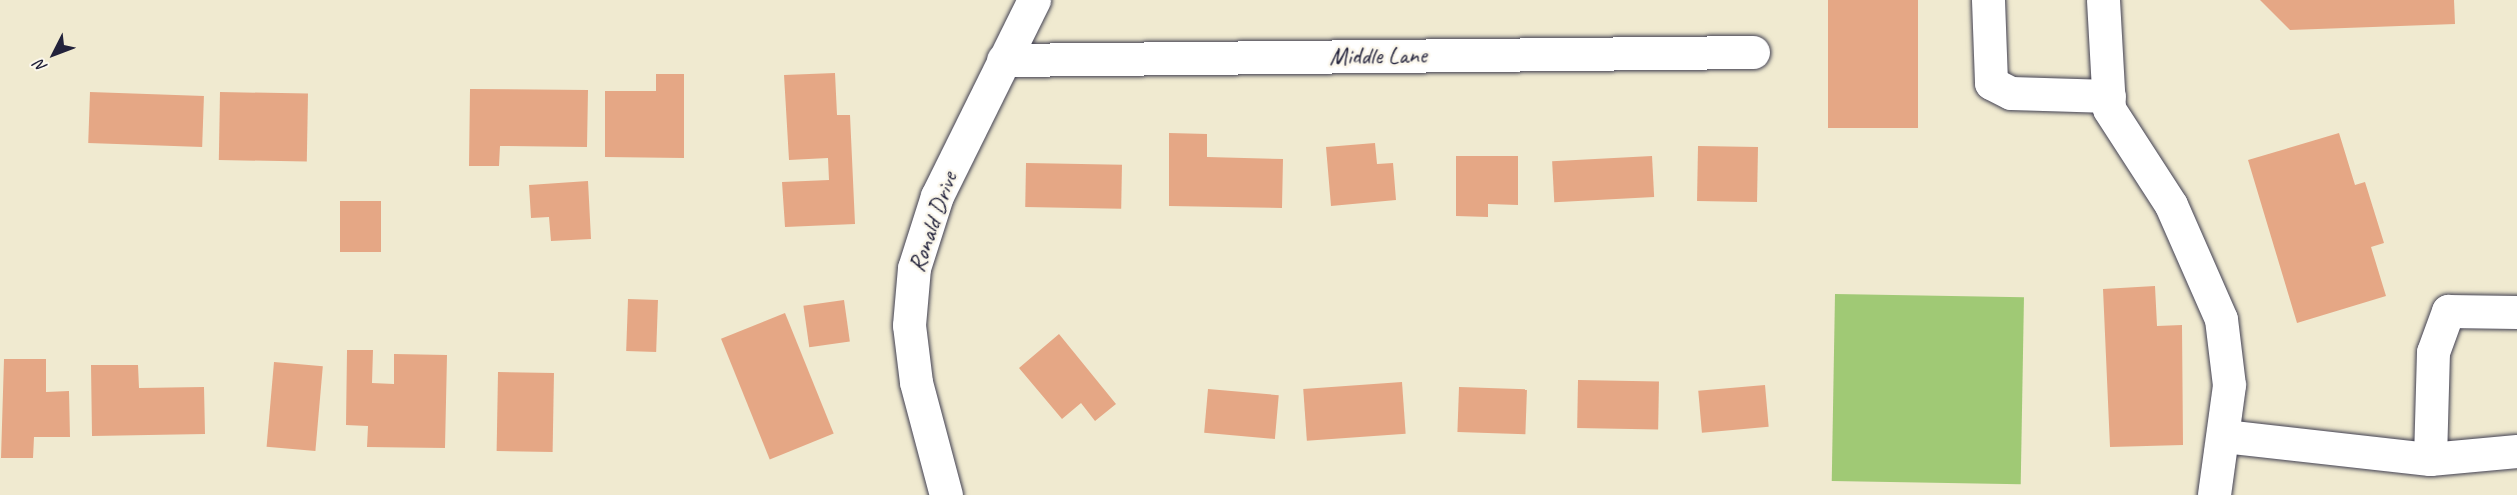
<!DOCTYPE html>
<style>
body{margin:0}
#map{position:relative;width:2517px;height:495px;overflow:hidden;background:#f0ead0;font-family:Caveat,sans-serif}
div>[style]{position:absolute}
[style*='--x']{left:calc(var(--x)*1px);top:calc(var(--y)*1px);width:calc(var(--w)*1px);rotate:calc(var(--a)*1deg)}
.green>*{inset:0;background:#a0c975;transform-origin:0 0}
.building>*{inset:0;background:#e5a785;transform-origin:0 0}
.roads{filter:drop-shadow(0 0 2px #414051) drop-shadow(0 0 2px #414051)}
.minor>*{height:33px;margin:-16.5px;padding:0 16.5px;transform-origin:16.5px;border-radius:16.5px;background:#fff}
span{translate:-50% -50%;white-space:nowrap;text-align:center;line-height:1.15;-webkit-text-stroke:5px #fbf7ec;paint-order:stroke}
.street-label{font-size:24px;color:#22223b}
.north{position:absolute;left:24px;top:24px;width:60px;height:60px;-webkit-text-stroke:4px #fbf7ec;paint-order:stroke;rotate:228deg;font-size:16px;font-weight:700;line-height:24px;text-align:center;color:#22223b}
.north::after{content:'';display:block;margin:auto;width:21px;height:27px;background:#22223b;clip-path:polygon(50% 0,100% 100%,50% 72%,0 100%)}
</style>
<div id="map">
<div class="green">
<div style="left:1835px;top:294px;width:189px;height:187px;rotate:1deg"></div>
</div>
<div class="building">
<div style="left:1828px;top:0;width:90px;height:128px"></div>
<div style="clip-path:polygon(2260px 0,2454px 0,2455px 24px,2290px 30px)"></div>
<div style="clip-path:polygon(835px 73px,837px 115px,850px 115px,855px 224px,785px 227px,782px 182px,829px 180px,828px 158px,789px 160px,784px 75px)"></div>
<div style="clip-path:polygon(656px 74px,684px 74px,684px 158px,605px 157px,605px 91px,656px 91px)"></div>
<div style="clip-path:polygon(470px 89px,588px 90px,587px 147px,500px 146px,499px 166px,469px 166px)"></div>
<div style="left:90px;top:92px;width:114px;height:51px;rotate:2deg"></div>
<div style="left:220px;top:92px;width:88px;height:68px;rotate:1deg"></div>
<div style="clip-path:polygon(1169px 133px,1207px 134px,1207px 157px,1283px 159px,1282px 208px,1169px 206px)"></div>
<div style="clip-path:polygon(2339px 133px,2355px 185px,2365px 182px,2384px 243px,2371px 247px,2386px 296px,2297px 323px,2248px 160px)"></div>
<div style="clip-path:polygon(1375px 143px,1377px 164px,1393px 163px,1396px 200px,1331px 206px,1326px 147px)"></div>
<div style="left:1698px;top:146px;width:60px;height:55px;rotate:1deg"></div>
<div style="clip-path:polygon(1456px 156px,1518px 156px,1518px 205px,1488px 204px,1488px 217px,1456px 216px)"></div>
<div style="left:1652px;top:156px;width:41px;height:100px;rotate:87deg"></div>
<div style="left:1026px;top:163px;width:96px;height:44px;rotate:1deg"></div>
<div style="clip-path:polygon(588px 181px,591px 239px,551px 241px,549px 217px,531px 218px,529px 185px)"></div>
<div style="left:340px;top:201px;width:41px;height:51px"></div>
<div style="clip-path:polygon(2155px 286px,2157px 326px,2182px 325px,2183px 445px,2110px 447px,2103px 289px)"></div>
<div style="left:628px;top:299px;width:30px;height:52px;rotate:2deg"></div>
<div style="left:844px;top:300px;width:42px;height:41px;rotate:82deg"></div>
<div style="left:785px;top:313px;width:130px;height:69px;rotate:68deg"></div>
<div style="clip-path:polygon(1059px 334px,1116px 404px,1095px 421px,1081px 403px,1062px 419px,1019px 368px)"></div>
<div style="clip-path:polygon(347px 350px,373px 350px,372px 383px,394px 384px,394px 354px,447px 355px,445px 448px,367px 447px,368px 426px,346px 425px)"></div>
<div style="clip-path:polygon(4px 359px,46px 359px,46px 392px,69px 391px,70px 437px,34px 437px,33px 458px,1px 458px)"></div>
<div style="left:274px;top:362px;width:49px;height:85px;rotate:5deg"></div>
<div style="clip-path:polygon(91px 365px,138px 365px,139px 388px,204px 387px,205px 434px,92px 436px)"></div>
<div style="left:498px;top:372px;width:56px;height:79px;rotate:1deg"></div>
<div style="left:1578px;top:380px;width:81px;height:48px;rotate:1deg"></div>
<div style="left:1402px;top:382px;width:52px;height:99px;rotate:86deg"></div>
<div style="left:1765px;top:385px;width:42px;height:67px;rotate:85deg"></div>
<div style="left:1459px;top:387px;width:68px;height:45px;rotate:2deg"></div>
<div style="left:1208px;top:389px;width:71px;height:44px;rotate:5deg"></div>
</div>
<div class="roads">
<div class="minor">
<div style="--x:1988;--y:0;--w:83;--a:87.9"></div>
<div style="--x:1991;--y:83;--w:22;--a:27"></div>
<div style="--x:2011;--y:93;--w:98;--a:1.8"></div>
<div style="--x:2103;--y:0;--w:109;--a:86.8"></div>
<div style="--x:2109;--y:109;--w:114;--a:57.1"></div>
<div style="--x:2171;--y:205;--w:124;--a:66.3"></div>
<div style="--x:2221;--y:319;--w:66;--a:83.1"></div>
<div style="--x:2229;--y:385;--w:111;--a:97.8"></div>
<div style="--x:1003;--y:60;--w:750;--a:-0.61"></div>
<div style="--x:2224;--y:436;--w:207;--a:6.4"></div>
<div style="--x:2430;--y:459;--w:87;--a:-5.3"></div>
<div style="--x:2430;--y:459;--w:107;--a:-88.4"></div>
<div style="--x:2433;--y:352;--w:44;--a:-69.9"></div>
<div style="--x:2448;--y:311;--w:69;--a:0.8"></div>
<div style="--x:946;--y:495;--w:117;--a:-104.9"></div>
<div style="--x:916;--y:382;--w:57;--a:-97"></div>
<div style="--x:909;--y:325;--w:57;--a:-85"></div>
<div style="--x:914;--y:268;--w:76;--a:-72.3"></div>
<div style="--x:937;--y:196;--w:219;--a:-63.7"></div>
</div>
</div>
<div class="street-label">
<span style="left:1378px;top:56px;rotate:-1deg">Middle Lane</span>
<span style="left:933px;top:222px;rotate:-71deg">Ronald Drive</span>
</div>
<div class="north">N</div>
</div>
